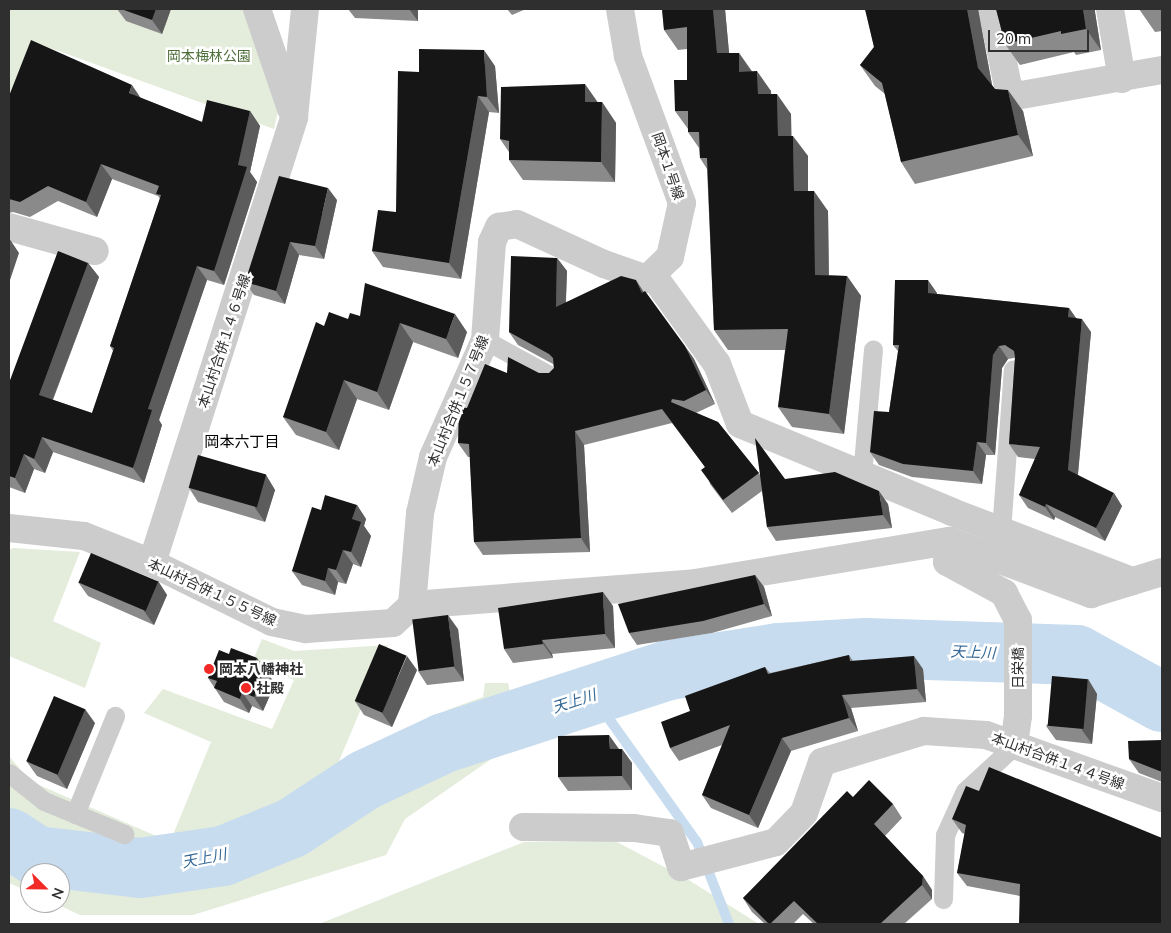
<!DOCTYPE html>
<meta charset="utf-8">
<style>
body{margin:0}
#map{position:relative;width:1171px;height:933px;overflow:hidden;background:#fff;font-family:Mulish,"Noto Sans JP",sans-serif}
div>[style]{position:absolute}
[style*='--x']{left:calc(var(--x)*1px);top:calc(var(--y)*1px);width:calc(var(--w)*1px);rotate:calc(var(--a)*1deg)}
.green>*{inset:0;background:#e4eddc}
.stream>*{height:10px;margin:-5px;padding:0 5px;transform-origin:5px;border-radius:5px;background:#c7dcee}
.river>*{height:60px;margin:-30px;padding:0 30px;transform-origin:30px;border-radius:30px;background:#c7dcee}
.service>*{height:19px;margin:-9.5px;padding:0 9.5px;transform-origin:9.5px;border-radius:9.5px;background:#ccc}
.minor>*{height:28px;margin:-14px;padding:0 14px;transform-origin:14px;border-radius:14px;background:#ccc}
.wall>*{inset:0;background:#8a8a8a}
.shaded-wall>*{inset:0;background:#5c5c5c}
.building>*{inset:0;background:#161616;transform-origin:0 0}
.dots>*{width:14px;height:14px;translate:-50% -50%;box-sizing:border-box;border:2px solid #fff;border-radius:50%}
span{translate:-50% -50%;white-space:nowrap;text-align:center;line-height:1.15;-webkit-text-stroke:5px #fff;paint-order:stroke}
.park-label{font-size:14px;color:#4d6e39}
.street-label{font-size:14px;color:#2f2f2f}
.poi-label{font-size:14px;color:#2f2f2f;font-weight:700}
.left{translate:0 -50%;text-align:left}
.neighbourhood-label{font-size:15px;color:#000}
.water-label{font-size:15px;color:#376997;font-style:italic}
.frame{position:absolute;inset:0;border:10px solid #2f2f2f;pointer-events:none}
.north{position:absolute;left:20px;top:863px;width:50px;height:50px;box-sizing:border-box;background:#fff;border:1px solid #acacac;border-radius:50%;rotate:113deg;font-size:14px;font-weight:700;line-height:20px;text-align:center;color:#2f2f2f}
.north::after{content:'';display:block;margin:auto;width:18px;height:22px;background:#f12a26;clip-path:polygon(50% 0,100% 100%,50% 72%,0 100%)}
.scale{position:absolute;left:988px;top:30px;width:101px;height:22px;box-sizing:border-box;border:2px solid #2f2f2f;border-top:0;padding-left:6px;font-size:15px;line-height:18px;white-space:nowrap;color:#2f2f2f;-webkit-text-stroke:4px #fff;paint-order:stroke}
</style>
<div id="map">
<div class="green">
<div style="clip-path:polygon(9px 9px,245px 9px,280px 103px,274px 129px,31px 41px,9px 98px)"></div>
<div style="clip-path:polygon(13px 548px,80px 552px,53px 621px,101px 643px,85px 688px,9px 656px,9px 550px)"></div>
<div style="clip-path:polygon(262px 639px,294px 651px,388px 645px,339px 761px,428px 737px,447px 710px,483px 697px,485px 683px,508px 683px,520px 739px,405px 819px,386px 855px,193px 915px,80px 915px,54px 903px,60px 903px,60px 881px,74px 886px,100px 876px,79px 851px,9px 813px,9px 756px,30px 781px,170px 842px,211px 742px,144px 713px,163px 689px,272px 729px,294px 680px,252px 662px)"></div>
<div style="clip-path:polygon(615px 841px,687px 879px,759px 924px,319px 924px,524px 842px)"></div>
<div style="clip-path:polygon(9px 859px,40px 873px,30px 873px,30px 892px,9px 883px)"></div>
</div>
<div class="stream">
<div style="--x:592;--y:695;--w:181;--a:54.5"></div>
<div style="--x:697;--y:842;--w:88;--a:68.7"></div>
</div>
<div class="river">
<div style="--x:9;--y:838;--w:33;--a:33"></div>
<div style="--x:37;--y:856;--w:104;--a:6.6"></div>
<div style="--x:140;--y:868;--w:84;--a:-8.2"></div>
<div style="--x:223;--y:856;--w:74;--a:-22.1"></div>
<div style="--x:292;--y:828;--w:87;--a:-33.3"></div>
<div style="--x:365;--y:780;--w:87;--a:-25.1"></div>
<div style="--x:444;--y:743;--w:237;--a:-18"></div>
<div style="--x:669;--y:670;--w:111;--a:-8.8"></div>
<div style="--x:779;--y:653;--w:87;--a:-3.3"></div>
<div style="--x:866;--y:648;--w:211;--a:1.9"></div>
<div style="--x:1077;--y:655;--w:97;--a:28.9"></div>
</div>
<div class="service">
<div style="--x:485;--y:340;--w:77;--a:28.6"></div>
<div style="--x:862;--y:475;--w:126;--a:-85"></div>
<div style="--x:1001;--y:531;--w:162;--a:-85.8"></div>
<div style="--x:9;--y:773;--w:45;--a:38.7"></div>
<div style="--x:44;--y:801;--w:87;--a:22.4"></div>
<div style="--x:75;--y:814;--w:106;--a:-67.8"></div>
<div style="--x:943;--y:899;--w:64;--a:-88.2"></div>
<div style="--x:945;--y:835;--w:48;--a:-65.6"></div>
<div style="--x:965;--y:791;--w:67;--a:-42.6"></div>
</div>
<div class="minor">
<div style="--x:257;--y:9;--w:106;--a:71.2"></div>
<div style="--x:992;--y:9;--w:79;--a:78.3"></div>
<div style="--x:1008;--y:86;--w:13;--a:51"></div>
<div style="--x:1016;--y:96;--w:148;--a:-10.1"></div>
<div style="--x:1110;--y:9;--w:71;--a:80.3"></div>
<div style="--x:9;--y:227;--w:89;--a:15.6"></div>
<div style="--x:652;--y:274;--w:111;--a:54.2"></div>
<div style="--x:717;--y:364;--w:64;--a:69"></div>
<div style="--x:740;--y:424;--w:230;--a:22.5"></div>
<div style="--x:952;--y:512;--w:193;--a:21"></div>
<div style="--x:9;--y:528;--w:75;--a:6.1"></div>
<div style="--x:84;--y:536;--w:73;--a:21.7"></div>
<div style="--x:152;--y:563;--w:134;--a:26.2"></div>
<div style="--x:272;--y:622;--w:35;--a:12"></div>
<div style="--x:306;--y:629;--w:87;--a:-3.9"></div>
<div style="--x:393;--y:623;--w:26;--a:-43"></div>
<div style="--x:950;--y:541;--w:151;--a:20.6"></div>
<div style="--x:1091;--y:594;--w:74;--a:-17.2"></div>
<div style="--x:152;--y:563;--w:468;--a:-72.3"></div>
<div style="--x:294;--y:117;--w:109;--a:-84.2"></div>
<div style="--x:412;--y:605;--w:92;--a:-85"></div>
<div style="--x:420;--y:513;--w:57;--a:-76.9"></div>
<div style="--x:433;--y:457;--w:128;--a:-66"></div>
<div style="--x:485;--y:340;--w:98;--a:-85.9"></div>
<div style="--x:492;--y:242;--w:17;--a:-65"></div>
<div style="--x:499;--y:227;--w:18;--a:-9"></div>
<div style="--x:517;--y:224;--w:96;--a:24.7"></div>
<div style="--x:604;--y:264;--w:46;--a:19.2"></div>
<div style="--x:647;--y:279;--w:32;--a:-44"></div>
<div style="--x:670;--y:257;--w:55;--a:-77.5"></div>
<div style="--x:682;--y:203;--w:157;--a:-110.2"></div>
<div style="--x:628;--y:56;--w:48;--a:-99.7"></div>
<div style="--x:412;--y:605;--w:284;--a:-4.4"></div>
<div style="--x:695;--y:583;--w:258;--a:-9.4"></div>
<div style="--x:950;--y:541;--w:21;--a:98"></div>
<div style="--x:947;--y:562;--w:65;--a:28.5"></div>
<div style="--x:1004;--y:593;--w:30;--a:63"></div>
<div style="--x:1018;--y:620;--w:96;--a:90"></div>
<div style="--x:1018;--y:716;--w:30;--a:98"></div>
<div style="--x:523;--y:827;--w:111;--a:0.5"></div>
<div style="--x:634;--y:828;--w:36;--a:8"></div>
<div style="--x:670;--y:833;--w:36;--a:72"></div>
<div style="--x:681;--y:867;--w:98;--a:-14.7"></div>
<div style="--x:776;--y:842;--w:40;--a:-46"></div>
<div style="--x:804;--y:813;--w:54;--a:-70.6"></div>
<div style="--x:822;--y:762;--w:107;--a:-16.9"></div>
<div style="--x:924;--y:731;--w:62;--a:3.7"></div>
<div style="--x:986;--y:735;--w:187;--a:19.7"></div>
</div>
<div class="wall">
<div style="clip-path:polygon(117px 9px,171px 9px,162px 34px,126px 21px)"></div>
<div style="clip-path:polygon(348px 9px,418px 9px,418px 21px,355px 18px)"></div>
<div style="clip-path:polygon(507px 9px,526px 9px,512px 15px)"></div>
<div style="clip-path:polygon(662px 9px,725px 9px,729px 53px,739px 53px,752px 71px,771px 91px,771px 94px,791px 114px,791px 136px,808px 156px,808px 191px,828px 211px,829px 275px,847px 276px,861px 296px,844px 434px,792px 427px,778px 407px,785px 350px,728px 350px,714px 330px,707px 169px,700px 158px,699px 148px,688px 132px,688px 129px,675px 111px,687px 80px,687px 49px,678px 50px,664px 30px)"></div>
<div style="clip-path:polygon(865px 9px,978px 9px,992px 85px,995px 89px,1023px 111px,1033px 156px,915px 184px,901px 162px,885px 94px,875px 86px,860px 65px,874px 47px)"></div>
<div style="clip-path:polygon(996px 9px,1095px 9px,1095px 12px,1101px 50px,1076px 55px,1074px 52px,1020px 65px,1005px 44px)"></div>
<div style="clip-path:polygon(1139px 9px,1162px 9px,1162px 31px,1155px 32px)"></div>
<div style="clip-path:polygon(495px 66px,499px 113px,489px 112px,461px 279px,383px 267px,372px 251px,396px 212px,419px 72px)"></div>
<div style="clip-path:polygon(9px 96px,141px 98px,202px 122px,250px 111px,260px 126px,250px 172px,257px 182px,224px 285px,207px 280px,159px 420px,162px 425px,144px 483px,53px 452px,45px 473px,34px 469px,25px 493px,9px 487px,9px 383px,88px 263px,99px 277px,53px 400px,92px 413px,113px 351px,110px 346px,160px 199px,158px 196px,112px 179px,97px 217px,58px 201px,30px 217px,13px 212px,9px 213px)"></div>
<div style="clip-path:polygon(598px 102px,602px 102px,616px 123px,615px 182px,523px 180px,509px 160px,509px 152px,500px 139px)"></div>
<div style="clip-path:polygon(337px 200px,324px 259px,299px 255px,285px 304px,254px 295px,245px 282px)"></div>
<div style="clip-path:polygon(557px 258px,567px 271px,566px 302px,644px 292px,694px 359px,715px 404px,696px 413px,718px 422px,760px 475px,785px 479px,888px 504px,892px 528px,776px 541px,767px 527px,762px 491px,732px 513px,710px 484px,705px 467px,672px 423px,584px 445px,590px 552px,483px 555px,474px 542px,470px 457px,468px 457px,458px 443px,467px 408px,507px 373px,549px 373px,554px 368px,553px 364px,518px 345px,509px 332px)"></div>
<div style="clip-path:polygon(937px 293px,937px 294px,1069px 308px,1076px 318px,1091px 332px,1078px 475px,1122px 506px,1105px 541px,1055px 517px,1054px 520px,1028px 508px,1019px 495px,1035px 459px,1018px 457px,1009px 444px,1015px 358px,1014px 358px,1008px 359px,1002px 368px,995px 455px,986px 455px,982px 484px,912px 477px,879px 465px,870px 452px,889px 412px,898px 351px,893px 345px)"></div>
<div style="clip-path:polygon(360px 316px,467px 332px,458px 358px,413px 342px,389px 410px,357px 399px,339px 450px,296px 435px,283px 417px,348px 319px)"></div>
<div style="clip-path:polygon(266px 475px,275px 490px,265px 522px,198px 502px,189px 488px)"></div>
<div style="clip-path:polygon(357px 505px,366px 519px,364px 526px,371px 536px,361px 567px,353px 564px,346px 584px,338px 582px,335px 595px,302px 585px,292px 571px,321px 510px)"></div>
<div style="clip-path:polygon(755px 575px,764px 587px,772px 616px,712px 633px,637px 645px,629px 633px)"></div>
<div style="clip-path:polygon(158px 581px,167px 595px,154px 625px,88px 596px,78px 582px)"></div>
<div style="clip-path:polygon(613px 606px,615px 648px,552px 654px,553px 658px,513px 663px,504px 649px)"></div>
<div style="clip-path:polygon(458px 629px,464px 681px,427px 685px,418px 671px)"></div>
<div style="clip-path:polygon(229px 654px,257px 658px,275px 684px,263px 711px,252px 706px,249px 713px,224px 702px,208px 678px)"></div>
<div style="clip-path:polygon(849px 655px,853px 661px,923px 669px,926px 702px,851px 708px,858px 731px,791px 751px,758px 828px,711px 808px,702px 795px,722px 745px,679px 761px,670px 748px,690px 711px,765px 667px,770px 673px)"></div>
<div style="clip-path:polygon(417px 670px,392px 727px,364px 715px,355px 701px)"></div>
<div style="clip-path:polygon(1088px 679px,1097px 694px,1092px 744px,1056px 740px,1046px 726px)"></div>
<div style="clip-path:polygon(95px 723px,67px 789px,37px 776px,27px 762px)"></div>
<div style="clip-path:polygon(1162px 740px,1162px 782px,1139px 773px,1129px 759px)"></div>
<div style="clip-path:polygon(619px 749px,622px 749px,632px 763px,632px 790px,568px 791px,558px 777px)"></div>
<div style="clip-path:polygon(979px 791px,1162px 838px,1020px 896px,967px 886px,957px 873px,965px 834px,962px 833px,952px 819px)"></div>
<div style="clip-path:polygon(853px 797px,893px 804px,902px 818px,885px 836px,923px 876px,932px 890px,932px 899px,904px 924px,814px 924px,803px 914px,793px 924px,765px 924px,752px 912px,743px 898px)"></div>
</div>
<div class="shaded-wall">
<div style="clip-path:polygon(156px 9px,171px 9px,162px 34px,152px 20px)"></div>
<div style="clip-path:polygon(409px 9px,418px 9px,418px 21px)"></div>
<div style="clip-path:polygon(713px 9px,725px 9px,731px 74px,717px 53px)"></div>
<div style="clip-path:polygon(967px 9px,978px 9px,993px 90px,978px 68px)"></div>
<div style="clip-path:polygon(1083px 9px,1095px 9px,1095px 12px,1101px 50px,1086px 29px)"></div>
<div style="clip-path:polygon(484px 50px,495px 66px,499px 113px,487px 97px)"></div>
<div style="clip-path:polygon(739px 53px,753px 74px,739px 72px)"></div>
<div style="clip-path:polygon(757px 71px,771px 91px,772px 115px,758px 94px)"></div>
<div style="clip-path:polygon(585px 84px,599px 104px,585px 102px)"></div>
<div style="clip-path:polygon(132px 85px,142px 100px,129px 93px)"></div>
<div style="clip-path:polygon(1008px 90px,1023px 111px,1033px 156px,1018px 135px)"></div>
<div style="clip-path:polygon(777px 94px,791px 114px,792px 156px,778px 136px)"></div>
<div style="clip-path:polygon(478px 96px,489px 112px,461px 279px,449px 263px)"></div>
<div style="clip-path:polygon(602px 102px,616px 123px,615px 182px,601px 162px)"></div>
<div style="clip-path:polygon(250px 111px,260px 126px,250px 172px,257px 182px,224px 285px,214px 271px)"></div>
<div style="clip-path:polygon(793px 136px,808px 156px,808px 211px,794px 191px)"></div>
<div style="clip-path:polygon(101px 164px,112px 179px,97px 217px,86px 202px)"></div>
<div style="clip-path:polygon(328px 188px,337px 200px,324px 259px,315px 246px)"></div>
<div style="clip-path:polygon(814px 191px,828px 211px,829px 295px,815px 275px)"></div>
<div style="clip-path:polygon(9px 238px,19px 253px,9px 283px)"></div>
<div style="clip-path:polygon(290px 242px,299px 255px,285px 304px,276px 291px)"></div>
<div style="clip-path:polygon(557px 258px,567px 271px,565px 320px,556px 307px)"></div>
<div style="clip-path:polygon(88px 263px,99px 277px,49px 409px,39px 395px)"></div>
<div style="clip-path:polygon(197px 266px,207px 280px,159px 420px,162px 425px,144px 483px,133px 468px,148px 409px)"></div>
<div style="clip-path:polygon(847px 276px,861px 296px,844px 434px,829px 414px)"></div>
<div style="clip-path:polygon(636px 280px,645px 294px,642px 293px)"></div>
<div style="clip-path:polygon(928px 280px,937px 293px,937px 306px,928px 293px)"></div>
<div style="clip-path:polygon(1069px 308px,1078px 321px,1068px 317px)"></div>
<div style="clip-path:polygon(455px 314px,467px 332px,458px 358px,446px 339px)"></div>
<div style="clip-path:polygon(1082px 319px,1091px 332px,1077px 483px,1068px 470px)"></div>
<div style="clip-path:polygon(400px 323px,413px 342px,389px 410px,377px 392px)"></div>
<div style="clip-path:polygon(685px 346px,694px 359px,715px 404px,706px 390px)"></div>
<div style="clip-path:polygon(999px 346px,1008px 359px,1002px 368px,995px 455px,986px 443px,993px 355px)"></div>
<div style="clip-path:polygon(344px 380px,357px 399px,339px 450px,326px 432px)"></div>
<div style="clip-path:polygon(575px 431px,584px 445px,590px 552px,581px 538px)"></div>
<div style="clip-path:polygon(42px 437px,53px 452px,45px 473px,34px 459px)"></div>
<div style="clip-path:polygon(977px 442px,986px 455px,982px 484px,973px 471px)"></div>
<div style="clip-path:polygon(24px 454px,34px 469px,25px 493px,15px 478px)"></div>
<div style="clip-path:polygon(266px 475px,275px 490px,265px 522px,255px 508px)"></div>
<div style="clip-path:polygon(879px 491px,888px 504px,892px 528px,883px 515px)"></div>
<div style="clip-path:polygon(1114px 493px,1122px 506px,1105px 541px,1096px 528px)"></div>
<div style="clip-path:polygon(1046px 504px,1055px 517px,1054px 520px,1045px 507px)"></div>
<div style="clip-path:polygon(357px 505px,366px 519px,364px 526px,371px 536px,361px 567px,351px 552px,352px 519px)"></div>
<div style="clip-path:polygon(343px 550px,353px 564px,346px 584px,336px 570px)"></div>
<div style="clip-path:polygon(328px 568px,338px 582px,335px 595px,325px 581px)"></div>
<div style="clip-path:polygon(755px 575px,764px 587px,772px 616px,764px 604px)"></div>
<div style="clip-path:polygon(158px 581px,167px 595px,154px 625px,144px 611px)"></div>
<div style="clip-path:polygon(603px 592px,613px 606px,615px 648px,605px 634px)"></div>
<div style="clip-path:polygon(448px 615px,458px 629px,464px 681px,454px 667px)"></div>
<div style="clip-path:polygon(542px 640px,552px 654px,553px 658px,543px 644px)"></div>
<div style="clip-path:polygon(407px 656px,417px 670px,392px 727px,382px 713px)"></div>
<div style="clip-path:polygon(914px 656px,923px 669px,926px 702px,917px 689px)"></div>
<div style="clip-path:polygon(257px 658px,275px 684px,263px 711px,254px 697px,254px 665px)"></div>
<div style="clip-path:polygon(1088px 679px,1097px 694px,1092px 744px,1082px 730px)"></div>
<div style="clip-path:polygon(242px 692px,252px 706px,249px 713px,240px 699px)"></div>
<div style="clip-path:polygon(842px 695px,851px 708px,858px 731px,849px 718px)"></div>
<div style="clip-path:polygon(85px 709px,95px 723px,67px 789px,57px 775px)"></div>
<div style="clip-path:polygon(609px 735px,619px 749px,610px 749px)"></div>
<div style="clip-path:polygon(782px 738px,791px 751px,758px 828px,749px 815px)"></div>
<div style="clip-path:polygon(622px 749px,632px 763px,632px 790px,622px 776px)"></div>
<div style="clip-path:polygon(923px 876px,932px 890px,932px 899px,922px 885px)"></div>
</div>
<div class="building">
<div style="clip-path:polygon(121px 9px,156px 9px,152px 20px)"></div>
<div style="clip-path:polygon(662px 9px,713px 9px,717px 53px,739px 53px,739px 72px,757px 71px,758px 94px,777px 94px,778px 136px,793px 136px,794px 191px,814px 191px,815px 275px,847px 276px,829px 414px,778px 407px,788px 329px,714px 330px,707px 158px,700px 158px,699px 132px,688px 132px,688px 111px,675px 111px,674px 80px,687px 80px,687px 27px,664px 30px)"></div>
<div style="clip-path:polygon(865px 9px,967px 9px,978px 68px,995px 89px,1008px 90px,1018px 135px,901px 162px,882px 83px,860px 65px,874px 47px)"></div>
<div style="clip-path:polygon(996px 9px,1083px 9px,1086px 29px,1061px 34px,1061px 31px,1005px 44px)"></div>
<div style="clip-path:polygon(31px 40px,132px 85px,129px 93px,202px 122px,207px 100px,250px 111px,238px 165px,247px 167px,214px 271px,197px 266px,148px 409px,152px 410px,133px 468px,42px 437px,34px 459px,24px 454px,15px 478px,9px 476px,9px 383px,58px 251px,88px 263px,39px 395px,92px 413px,114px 348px,110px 346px,161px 195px,156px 194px,159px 186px,101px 164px,86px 202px,48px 186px,20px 202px,9px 199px,9px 96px)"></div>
<div style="clip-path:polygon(419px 49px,484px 50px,487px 97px,478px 96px,449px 263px,372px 251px,378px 210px,396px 212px,398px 71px,419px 72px)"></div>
<div style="clip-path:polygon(585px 84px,585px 102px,602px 102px,601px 162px,509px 160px,509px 141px,500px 139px,501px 87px)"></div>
<div style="clip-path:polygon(279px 176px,328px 188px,315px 246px,290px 242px,276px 291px,245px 282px)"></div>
<div style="clip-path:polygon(511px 256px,557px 258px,556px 307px,621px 276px,636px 280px,642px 293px,645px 291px,685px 346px,706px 390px,684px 401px,672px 399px,671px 402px,718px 422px,759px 473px,723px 500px,701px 470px,705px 467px,662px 409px,575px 431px,581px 538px,474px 542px,469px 444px,458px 443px,459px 407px,467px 408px,485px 364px,507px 373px,508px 357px,539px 373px,549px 373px,554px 368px,553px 358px,549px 354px,509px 332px)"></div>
<div style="clip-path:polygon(895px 280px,928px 280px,928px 293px,1069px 308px,1068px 317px,1082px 319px,1068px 470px,1114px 493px,1096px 528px,1046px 504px,1045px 507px,1019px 495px,1040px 447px,1009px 444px,1015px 357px,1014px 351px,1005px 345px,999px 346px,993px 355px,986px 443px,977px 442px,973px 471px,903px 464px,870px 452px,874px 411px,889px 412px,899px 345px,893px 345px)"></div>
<div style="clip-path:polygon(365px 283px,455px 314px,446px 339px,400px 323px,377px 392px,344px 380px,326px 432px,283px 417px,316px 322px,324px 326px,329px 312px,348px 319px,350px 313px,360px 316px)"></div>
<div style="clip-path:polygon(755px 438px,785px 479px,835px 472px,879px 491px,883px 515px,767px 527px)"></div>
<div style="left:198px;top:455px;width:71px;height:34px;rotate:16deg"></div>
<div style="clip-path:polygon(325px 495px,357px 505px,352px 519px,361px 522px,351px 552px,343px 550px,336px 570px,328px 568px,325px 581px,292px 571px,312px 507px,321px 510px)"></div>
<div style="left:91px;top:553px;width:73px;height:32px;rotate:23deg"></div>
<div style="clip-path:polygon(755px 575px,764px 604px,703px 621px,629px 633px,618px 604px)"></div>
<div style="clip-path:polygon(603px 592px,605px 634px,542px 640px,543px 644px,504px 649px,498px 608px)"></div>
<div style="left:448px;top:615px;width:52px;height:36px;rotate:83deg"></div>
<div style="left:379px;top:644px;width:30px;height:62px;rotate:23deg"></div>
<div style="clip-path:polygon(231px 648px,257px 658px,254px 665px,265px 670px,254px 697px,242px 692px,240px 699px,214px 688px,217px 681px,208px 678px,219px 650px,229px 654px)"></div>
<div style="clip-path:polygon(849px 655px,850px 661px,914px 656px,917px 689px,842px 695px,849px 718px,782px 738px,749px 815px,702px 795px,730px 725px,670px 748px,661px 722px,690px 711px,685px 696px,765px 667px,768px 674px)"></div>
<div style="left:1052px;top:676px;width:36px;height:50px;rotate:5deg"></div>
<div style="left:54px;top:696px;width:34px;height:71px;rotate:23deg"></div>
<div style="clip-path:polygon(609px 735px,610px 749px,622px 749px,622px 776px,558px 777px,558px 736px)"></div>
<div style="clip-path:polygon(1162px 740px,1162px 772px,1129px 759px,1128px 741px)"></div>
<div style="clip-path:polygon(989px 767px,1162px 838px,1162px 924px,1019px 924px,1020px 884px,957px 873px,966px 825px,952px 819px,966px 786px,979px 791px)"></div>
<div style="clip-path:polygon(869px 780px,893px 804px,874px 824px,923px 876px,922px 885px,880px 924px,818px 924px,794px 901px,770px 924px,769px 924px,743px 898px,847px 791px,853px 797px)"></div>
</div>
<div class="dots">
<div style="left:209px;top:669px;background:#f12a26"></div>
<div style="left:246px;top:688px;background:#f12a26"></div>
</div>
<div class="park-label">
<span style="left:209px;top:56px">岡本梅林公園</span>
</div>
<div class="street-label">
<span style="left:668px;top:166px;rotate:71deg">岡本１号線</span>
<span style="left:224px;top:341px;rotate:-72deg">本山村合併１４６号線</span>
<span style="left:458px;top:401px;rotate:-68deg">本山村合併１５７号線</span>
<span style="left:212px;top:592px;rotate:25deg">本山村合併１５５号線</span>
<span style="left:1018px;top:668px;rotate:-90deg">日栄橋</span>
<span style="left:1058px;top:761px;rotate:20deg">本山村合併１４４号線</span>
</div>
<div class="poi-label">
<span class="left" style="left:219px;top:669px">岡本八幡神社</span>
<span class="left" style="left:256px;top:688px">社殿</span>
</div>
<div class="neighbourhood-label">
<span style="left:242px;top:442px">岡本六丁目</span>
</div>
<div class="water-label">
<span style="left:973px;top:652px;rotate:2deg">天上川</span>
<span style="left:574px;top:701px;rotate:-18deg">天上川</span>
<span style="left:204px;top:858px;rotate:-11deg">天上川</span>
</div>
<div class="frame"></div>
<div class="north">N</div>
<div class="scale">20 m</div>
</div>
